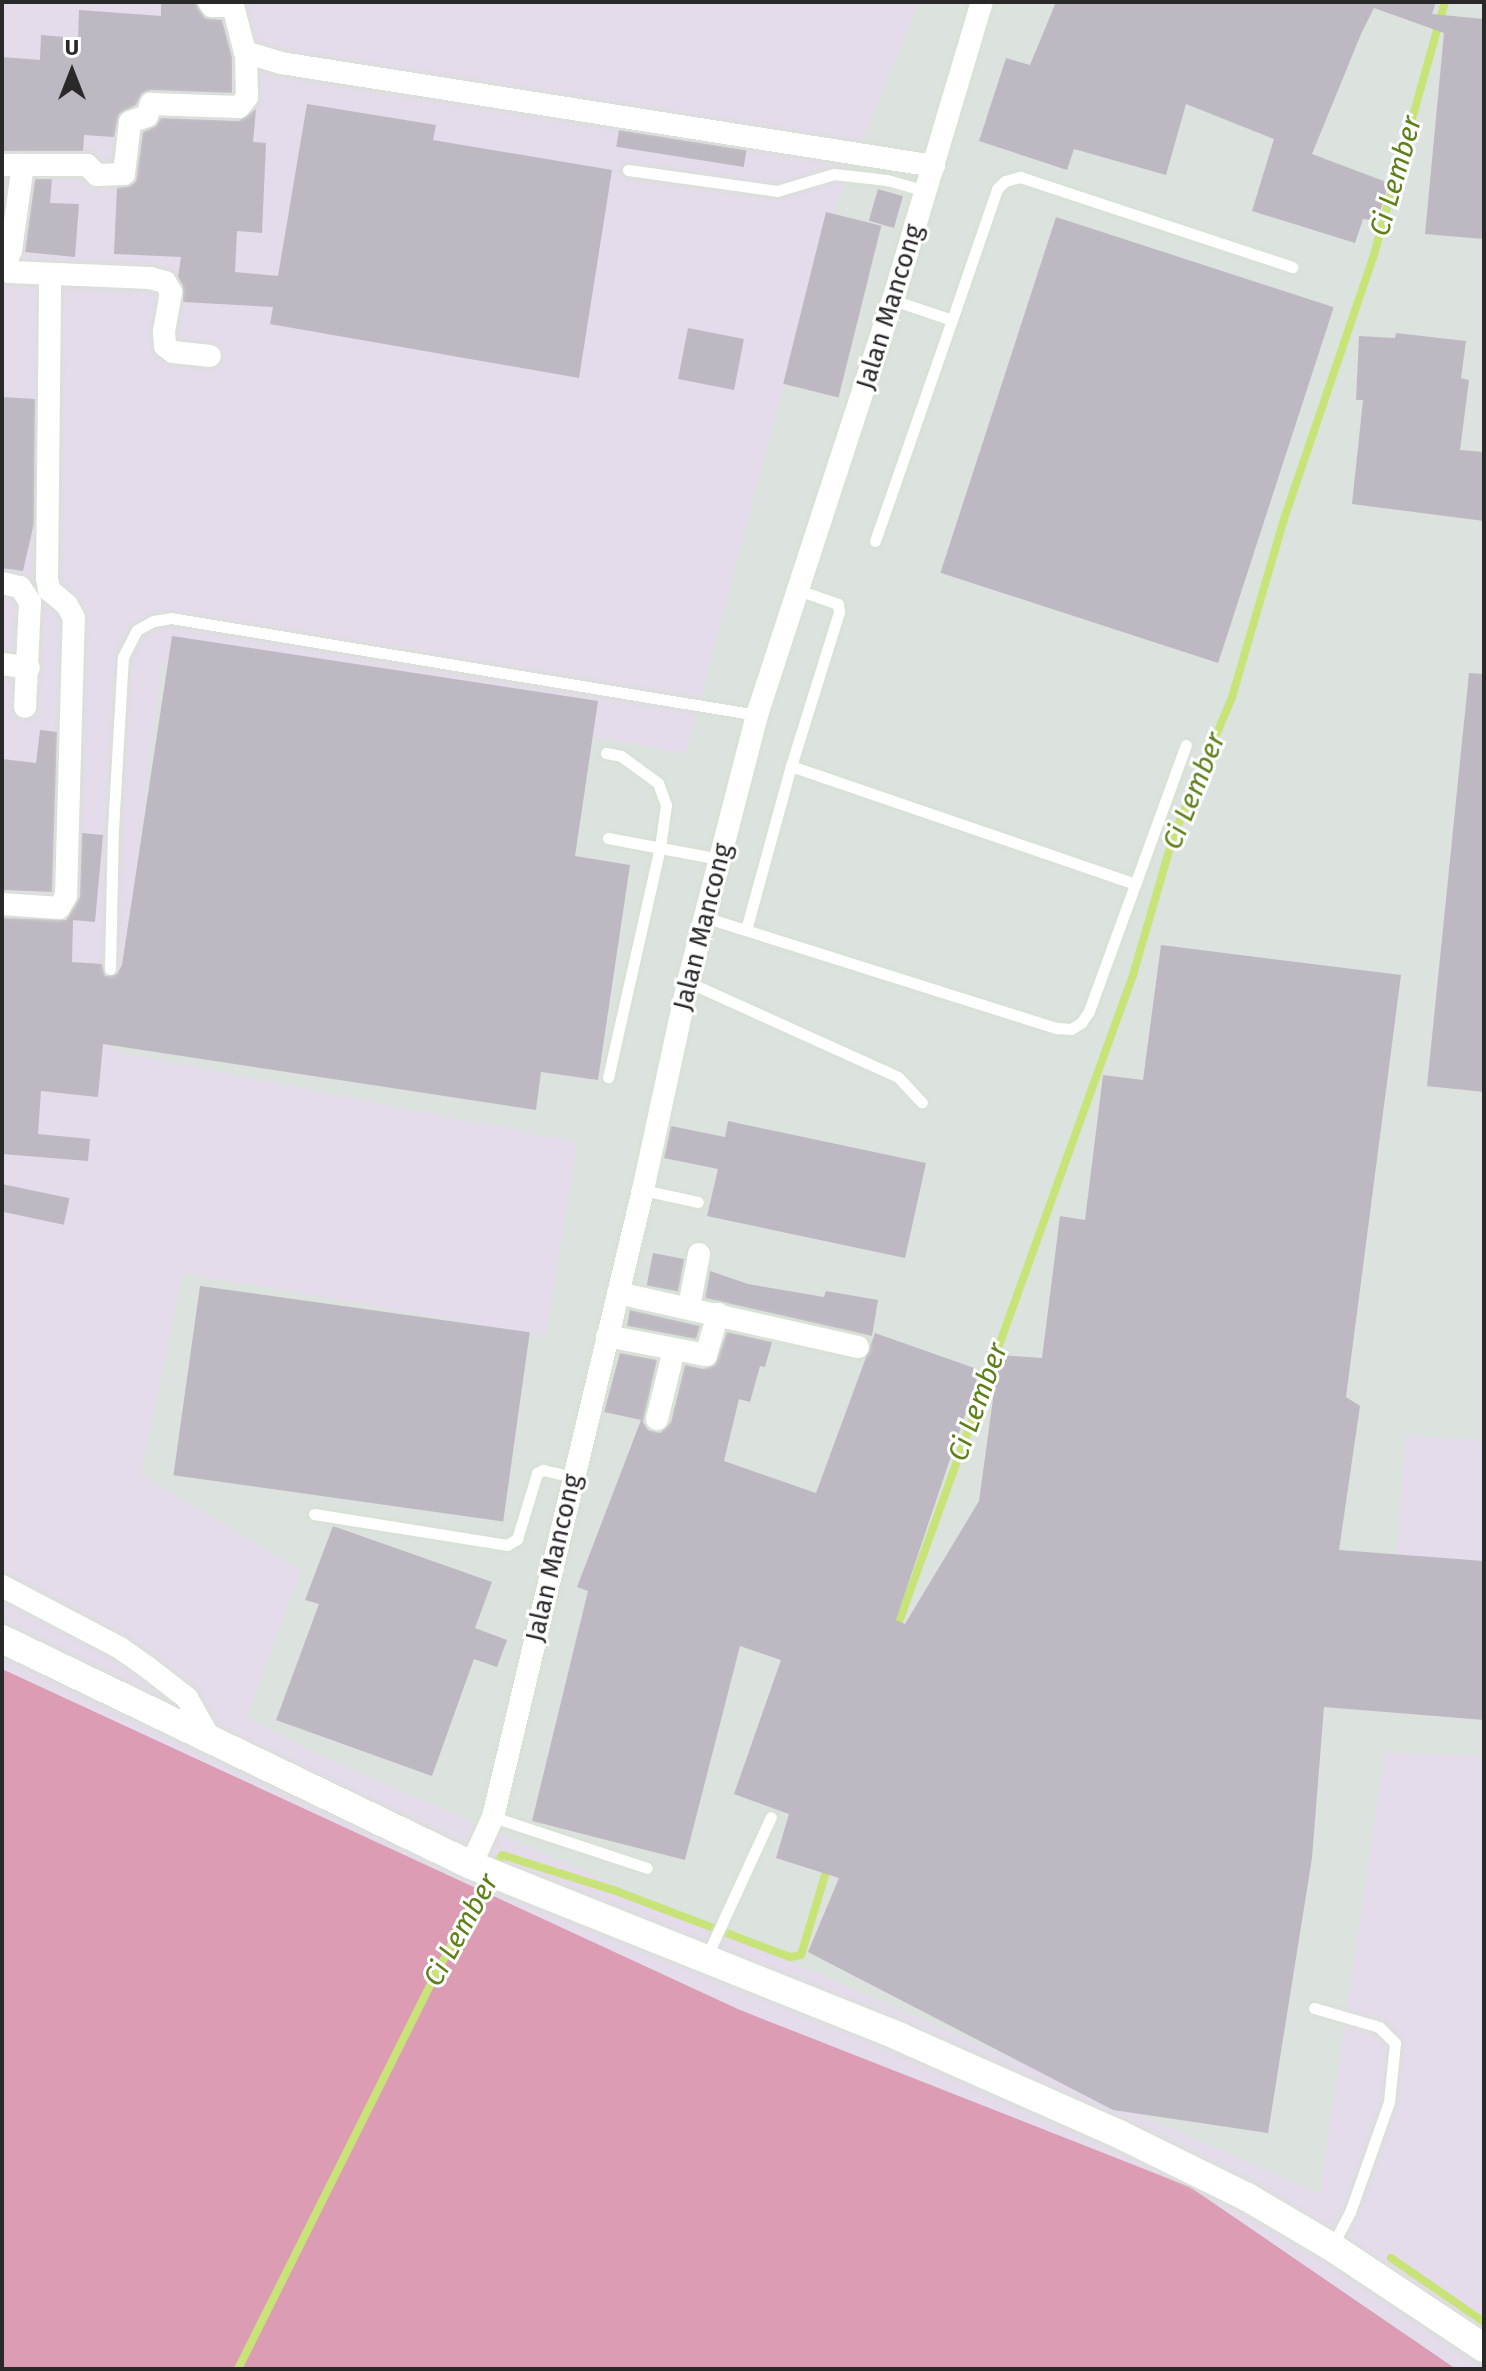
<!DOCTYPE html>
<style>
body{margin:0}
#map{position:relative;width:1486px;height:2371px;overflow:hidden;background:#e4dcea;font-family:"Fira Sans",sans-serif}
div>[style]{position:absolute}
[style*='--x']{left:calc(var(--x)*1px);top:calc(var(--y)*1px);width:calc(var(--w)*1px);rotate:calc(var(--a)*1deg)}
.industrial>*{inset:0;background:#dce3de}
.green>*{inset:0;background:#dc9db4}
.stream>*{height:8px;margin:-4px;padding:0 4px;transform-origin:4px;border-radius:4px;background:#c8e378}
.building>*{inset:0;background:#beb8c2;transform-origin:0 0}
.roads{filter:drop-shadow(0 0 2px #d5e0d1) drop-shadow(0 0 2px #d5e0d1)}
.service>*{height:11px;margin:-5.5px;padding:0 5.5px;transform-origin:5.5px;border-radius:5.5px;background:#fff}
.minor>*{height:22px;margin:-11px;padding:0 11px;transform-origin:11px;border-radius:11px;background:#fff}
.tertiary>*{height:28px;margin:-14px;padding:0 14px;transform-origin:14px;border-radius:14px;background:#fff}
span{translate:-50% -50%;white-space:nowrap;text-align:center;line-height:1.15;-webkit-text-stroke:6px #fff;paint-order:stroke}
.street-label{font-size:26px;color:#292929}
.water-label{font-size:28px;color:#5e8019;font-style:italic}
.frame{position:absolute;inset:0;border:4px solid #292929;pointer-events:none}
.north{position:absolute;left:32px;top:32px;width:80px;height:80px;-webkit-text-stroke:6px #fff;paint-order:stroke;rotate:0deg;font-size:22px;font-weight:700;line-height:32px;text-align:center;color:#292929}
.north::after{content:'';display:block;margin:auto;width:28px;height:36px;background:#292929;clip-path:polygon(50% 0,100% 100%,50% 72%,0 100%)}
</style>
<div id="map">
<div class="industrial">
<div style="clip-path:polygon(919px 2px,1484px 2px,1484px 1441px,1406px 1435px,1396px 1562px,1484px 1566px,1484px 1756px,1385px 1753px,1320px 2194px,312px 1752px,246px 1717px,301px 1571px,141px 1474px,183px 1273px,546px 1336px,577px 1142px,113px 1051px,162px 663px,686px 753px,822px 239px)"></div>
</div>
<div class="green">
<div style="clip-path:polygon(2px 1669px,740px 2010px,1190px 2187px,1456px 2369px,2px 2369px)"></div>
</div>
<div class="stream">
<div style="--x:896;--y:1630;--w:697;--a:-70.11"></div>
<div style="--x:1133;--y:975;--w:144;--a:-73.8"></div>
<div style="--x:1173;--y:837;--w:152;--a:-67.1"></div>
<div style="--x:1232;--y:697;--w:185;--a:-73.7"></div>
<div style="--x:1284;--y:519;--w:276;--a:-71.2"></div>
<div style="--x:1373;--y:258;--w:266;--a:-74.3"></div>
<div style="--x:1391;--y:2258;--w:113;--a:34.5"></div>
<div style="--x:238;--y:2369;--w:442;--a:-63.4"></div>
<div style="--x:436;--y:1974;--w:104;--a:-62.4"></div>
<div style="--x:484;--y:1882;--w:32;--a:-56"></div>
<div style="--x:502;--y:1855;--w:120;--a:17.5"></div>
<div style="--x:616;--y:1891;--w:186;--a:20.8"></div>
<div style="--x:790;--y:1957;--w:11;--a:-10"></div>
<div style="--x:801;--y:1955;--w:94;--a:-73.3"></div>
</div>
<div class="building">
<div style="clip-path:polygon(161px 2px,195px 2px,205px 18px,222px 20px,232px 57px,232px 93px,151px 90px,142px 93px,136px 105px,119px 114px,114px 137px,84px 135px,83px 151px,2px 151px,2px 57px,40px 60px,41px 35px,78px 38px,79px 10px,161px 16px)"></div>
<div style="clip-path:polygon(1056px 2px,1436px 2px,1432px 14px,1484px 19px,1484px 239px,1425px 234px,1444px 33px,1374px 8px,1361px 34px,1312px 154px,1389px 183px,1377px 221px,1363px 219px,1355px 243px,1252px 211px,1274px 139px,1186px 104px,1166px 175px,1074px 149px,1067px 170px,979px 141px,1006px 58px,1030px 65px)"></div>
<div style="clip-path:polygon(307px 104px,436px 125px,433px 140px,612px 170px,579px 378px,270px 324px,273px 307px,183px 302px,183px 286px,178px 277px,181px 257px,114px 254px,117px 188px,130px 186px,136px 181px,143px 132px,156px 126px,161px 118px,239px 121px,256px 109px,253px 142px,266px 143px,262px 233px,237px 231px,235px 272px,278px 276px)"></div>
<div style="left:619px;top:130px;width:129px;height:17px;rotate:9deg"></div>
<div style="clip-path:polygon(35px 179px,52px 179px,50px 203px,79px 204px,75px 257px,25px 252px)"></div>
<div style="left:878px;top:189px;width:26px;height:33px;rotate:16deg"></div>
<div style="left:826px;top:212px;width:57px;height:177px;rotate:14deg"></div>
<div style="left:1056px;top:217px;width:292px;height:374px;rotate:18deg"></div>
<div style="left:688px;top:328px;width:57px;height:52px;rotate:11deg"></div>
<div style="clip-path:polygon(1396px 333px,1466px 341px,1461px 378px,1469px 380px,1460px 450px,1484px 452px,1484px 521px,1352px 504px,1363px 400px,1356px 400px,1359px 336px,1395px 338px)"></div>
<div style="clip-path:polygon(2px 397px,35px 399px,34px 523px,23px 571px,2px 568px)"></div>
<div style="clip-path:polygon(172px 636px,598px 701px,575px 856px,630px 865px,598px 1080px,541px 1072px,536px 1110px,103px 1044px,98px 1097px,41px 1091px,38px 1134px,90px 1139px,88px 1161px,2px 1154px,2px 918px,66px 920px,80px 897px,82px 833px,103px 835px,95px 922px,73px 920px,72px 962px,102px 964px,105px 976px,117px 974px,122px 965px)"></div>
<div style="clip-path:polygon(1469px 673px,1484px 674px,1484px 1092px,1427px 1086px)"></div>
<div style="clip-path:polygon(40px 730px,57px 732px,52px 892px,2px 890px,2px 759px,36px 763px)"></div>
<div style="clip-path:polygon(1161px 945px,1401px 975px,1346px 1397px,1360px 1406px,1339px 1550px,1484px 1561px,1484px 1720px,1324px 1707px,1312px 1858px,1268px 2133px,1113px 2110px,808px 1952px,839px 1878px,776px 1858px,789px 1814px,734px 1794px,781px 1660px,740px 1646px,685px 1860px,532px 1821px,588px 1591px,577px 1587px,641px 1420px,604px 1412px,620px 1353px,657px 1360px,643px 1422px,648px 1430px,660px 1433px,671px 1422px,685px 1365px,704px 1369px,715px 1365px,727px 1332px,772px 1342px,765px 1367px,760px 1366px,750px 1402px,739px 1399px,724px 1461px,816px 1493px,875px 1333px,980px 1370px,896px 1620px,905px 1624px,979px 1501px,999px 1355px,1042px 1358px,1060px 1216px,1085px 1220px,1103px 1075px,1143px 1080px)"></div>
<div style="clip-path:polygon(728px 1121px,926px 1163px,905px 1258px,707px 1216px,718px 1169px,664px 1158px,671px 1126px,725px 1137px)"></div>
<div style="left:2px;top:1184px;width:69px;height:27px;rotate:12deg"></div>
<div style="left:653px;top:1253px;width:32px;height:33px;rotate:11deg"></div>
<div style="clip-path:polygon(710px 1271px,748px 1284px,824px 1297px,826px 1291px,878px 1300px,872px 1336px,705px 1298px)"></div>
<div style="left:200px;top:1286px;width:333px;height:191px;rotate:8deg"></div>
<div style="clip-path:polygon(630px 1310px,700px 1326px,696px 1339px,627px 1326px)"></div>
<div style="clip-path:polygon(333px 1526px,492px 1582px,475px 1628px,507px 1640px,497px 1667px,474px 1659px,432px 1776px,276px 1720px,319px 1604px,305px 1600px)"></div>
</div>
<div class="roads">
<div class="service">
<div style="--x:628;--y:170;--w:150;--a:8"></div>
<div style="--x:777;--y:191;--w:59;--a:-16.6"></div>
<div style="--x:834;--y:174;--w:53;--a:6.5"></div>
<div style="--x:887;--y:180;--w:41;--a:15.8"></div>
<div style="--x:952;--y:320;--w:139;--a:-71"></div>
<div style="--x:997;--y:189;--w:11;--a:-45"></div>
<div style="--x:1005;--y:181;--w:16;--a:-15"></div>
<div style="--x:1020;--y:177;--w:287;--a:18.3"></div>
<div style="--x:875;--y:541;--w:234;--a:-70.8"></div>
<div style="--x:952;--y:320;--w:62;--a:-161.3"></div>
<div style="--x:606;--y:753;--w:15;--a:11"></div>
<div style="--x:621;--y:756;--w:46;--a:36.1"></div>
<div style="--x:658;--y:783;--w:23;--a:70"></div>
<div style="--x:666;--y:805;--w:42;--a:98.1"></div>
<div style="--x:660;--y:847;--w:236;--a:102.7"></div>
<div style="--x:791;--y:766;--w:364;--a:18.9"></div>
<div style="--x:608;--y:838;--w:113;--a:10.7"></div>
<div style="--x:704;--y:917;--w:370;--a:17.5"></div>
<div style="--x:1057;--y:1028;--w:14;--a:4"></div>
<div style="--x:1071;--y:1029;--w:12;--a:-31"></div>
<div style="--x:1081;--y:1023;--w:14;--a:-56"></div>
<div style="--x:1089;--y:1011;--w:283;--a:-70"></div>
<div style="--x:746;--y:930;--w:170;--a:-74.7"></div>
<div style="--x:791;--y:766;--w:161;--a:-72.7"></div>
<div style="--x:839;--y:612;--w:8;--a:-97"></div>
<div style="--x:838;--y:604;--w:42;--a:-160.7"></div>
<div style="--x:110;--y:969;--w:140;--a:-88.8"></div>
<div style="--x:113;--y:829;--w:172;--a:-86.7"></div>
<div style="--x:123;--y:657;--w:30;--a:-63"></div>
<div style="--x:137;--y:630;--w:18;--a:-29"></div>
<div style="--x:153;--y:621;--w:18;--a:-9"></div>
<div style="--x:171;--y:618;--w:594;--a:9.4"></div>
<div style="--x:688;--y:982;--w:230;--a:24.3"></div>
<div style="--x:898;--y:1077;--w:35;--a:47"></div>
<div style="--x:643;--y:1190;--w:56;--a:12.3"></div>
<div style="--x:314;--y:1514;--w:195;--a:9.1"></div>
<div style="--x:507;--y:1545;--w:12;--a:-31"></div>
<div style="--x:517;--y:1539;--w:69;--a:-73.1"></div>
<div style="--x:537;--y:1473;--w:7;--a:-27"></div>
<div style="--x:543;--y:1470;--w:31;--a:13"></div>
<div style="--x:493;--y:1817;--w:162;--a:18.3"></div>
<div style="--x:706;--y:1958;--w:155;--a:-65.3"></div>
<div style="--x:1314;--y:2008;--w:68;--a:16.3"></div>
<div style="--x:1379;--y:2027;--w:23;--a:45"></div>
<div style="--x:1395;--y:2043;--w:59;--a:95.8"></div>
<div style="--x:1389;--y:2102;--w:117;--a:109.5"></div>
<div style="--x:1350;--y:2212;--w:38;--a:118"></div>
</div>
<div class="minor">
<div style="--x:209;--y:2;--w:5;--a:53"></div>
<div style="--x:212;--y:6;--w:21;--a:0"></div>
<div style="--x:233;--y:6;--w:48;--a:75.4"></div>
<div style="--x:245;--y:52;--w:38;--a:17"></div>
<div style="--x:281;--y:63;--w:661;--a:8.96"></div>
<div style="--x:2;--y:165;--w:85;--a:0"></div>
<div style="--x:87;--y:165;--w:14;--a:45"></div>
<div style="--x:97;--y:175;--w:27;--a:-2"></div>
<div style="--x:124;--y:174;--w:52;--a:-83.4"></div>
<div style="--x:130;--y:122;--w:18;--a:-19"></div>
<div style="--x:147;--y:116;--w:13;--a:-72"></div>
<div style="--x:151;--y:104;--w:88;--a:2"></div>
<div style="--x:239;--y:107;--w:13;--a:-51"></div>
<div style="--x:247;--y:97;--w:45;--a:-91.3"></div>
<div style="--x:2;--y:249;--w:9;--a:6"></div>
<div style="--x:11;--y:250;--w:17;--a:111"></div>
<div style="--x:5;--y:266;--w:8;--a:50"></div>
<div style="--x:10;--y:272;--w:140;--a:2.5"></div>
<div style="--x:150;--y:278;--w:16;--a:15"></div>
<div style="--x:165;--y:282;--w:12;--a:59"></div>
<div style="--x:171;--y:292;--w:40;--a:100"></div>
<div style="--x:164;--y:331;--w:15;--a:86"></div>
<div style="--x:165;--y:346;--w:10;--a:37"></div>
<div style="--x:173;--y:352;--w:37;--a:6"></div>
<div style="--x:11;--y:250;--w:86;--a:-82"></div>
<div style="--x:2;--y:583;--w:18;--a:13"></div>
<div style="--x:20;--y:587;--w:18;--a:56"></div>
<div style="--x:30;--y:602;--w:105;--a:92.7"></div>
<div style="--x:2;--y:664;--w:27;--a:8"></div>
<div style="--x:2;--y:904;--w:57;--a:4"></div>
<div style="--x:59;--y:908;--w:14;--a:-60"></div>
<div style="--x:66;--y:896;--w:278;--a:-88.4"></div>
<div style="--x:74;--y:618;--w:15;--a:-118"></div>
<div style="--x:67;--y:605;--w:23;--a:-140"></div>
<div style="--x:49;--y:590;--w:12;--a:-99"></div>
<div style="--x:47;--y:578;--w:304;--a:-89.4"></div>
<div style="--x:618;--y:1293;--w:246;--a:12.7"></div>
<div style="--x:689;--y:1307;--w:54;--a:-79.3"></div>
<div style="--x:607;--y:1336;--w:101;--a:10.9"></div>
<div style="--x:706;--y:1355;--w:43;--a:-73.7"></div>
<div style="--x:657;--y:1419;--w:71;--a:-76.2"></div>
<div style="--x:2;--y:1586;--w:133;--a:27.7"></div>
<div style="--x:120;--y:1648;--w:33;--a:35"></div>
<div style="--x:147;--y:1667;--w:51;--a:37.8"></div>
<div style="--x:187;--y:1698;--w:43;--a:60.4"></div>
<div style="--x:471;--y:1865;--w:53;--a:-65.4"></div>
<div style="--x:493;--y:1817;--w:645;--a:-76.55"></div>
<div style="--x:643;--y:1190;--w:213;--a:-77.8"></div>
<div style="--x:688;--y:982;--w:276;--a:-75.5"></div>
<div style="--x:757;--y:715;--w:437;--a:-71.9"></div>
<div style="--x:893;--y:300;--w:311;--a:-73.4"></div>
</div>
<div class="tertiary">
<div style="--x:2;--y:1639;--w:521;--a:25.73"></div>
<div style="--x:471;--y:1865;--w:462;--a:21.8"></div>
<div style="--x:900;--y:2037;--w:240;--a:23.9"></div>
<div style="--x:1119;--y:2134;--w:143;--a:26.2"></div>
<div style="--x:1247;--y:2197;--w:99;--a:30.5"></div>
<div style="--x:1332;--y:2247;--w:182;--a:33.6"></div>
</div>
</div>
<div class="street-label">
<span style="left:890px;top:307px;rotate:-73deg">Jalan Mancong</span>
<span style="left:703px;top:927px;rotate:-76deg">Jalan Mancong</span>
<span style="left:554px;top:1558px;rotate:-77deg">Jalan Mancong</span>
</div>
<div class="water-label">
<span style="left:1396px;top:176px;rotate:-74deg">Ci Lember</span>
<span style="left:1194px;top:791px;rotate:-68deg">Ci Lember</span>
<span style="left:978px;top:1402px;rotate:-70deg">Ci Lember</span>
<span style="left:461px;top:1930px;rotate:-61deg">Ci Lember</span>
</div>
<div class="frame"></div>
<div class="north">U</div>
</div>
